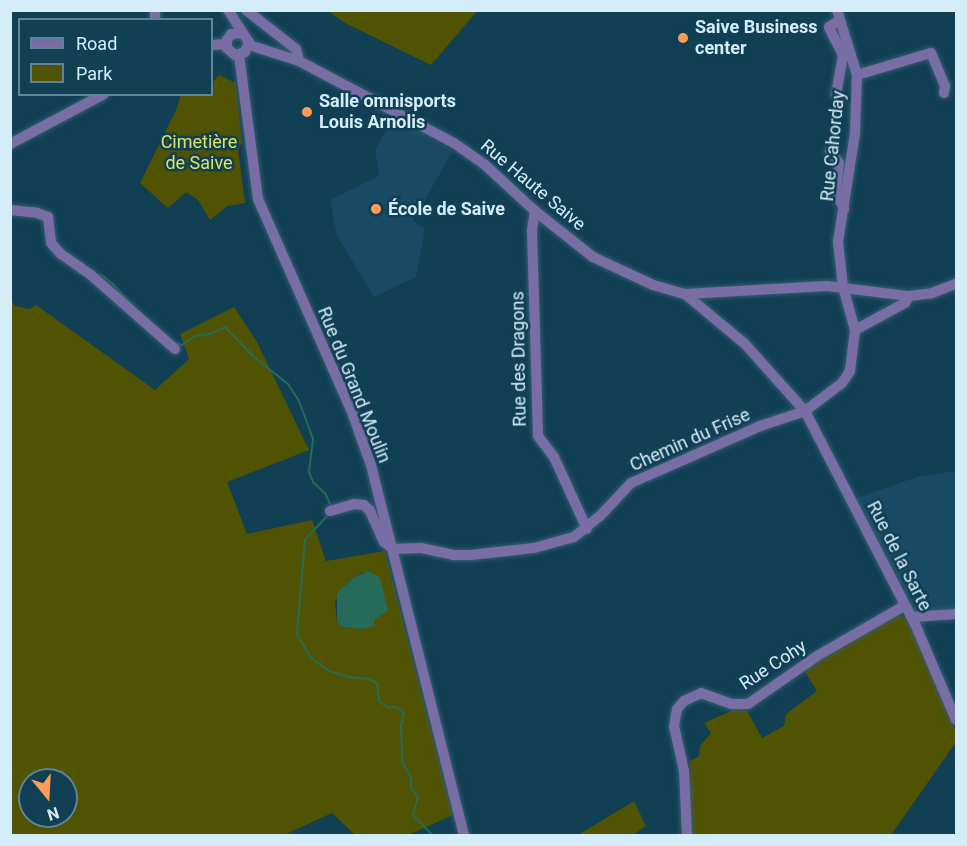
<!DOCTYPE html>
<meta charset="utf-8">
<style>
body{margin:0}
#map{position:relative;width:967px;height:846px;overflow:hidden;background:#113f54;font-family:Roboto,sans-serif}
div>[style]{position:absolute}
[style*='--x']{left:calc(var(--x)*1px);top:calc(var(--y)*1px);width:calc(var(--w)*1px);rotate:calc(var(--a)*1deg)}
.built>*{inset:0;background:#184b63}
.green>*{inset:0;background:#505302}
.water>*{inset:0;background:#266b59}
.stream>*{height:2px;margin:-1px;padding:0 1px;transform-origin:1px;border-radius:1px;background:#266b59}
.roads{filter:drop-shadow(0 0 2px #345e72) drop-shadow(0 0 2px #345e72)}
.minor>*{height:10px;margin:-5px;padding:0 5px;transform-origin:5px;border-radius:5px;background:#786da4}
.dots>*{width:16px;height:16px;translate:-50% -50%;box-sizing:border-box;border:3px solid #113f54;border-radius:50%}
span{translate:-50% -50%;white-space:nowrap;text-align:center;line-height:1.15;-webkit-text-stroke:5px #113f54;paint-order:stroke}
.poi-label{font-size:18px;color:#d5ecf9;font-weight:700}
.left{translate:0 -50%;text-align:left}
.park-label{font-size:18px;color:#dce460}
.street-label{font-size:18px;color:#d5ecf9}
.frame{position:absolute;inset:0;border:12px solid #d5ecf9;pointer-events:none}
.legend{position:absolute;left:18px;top:18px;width:195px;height:78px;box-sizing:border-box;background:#113f54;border:2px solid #5f8496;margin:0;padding:8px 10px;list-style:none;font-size:18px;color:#d5ecf9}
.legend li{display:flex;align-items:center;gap:12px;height:30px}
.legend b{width:30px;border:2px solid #5f8496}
.north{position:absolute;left:18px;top:768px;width:60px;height:60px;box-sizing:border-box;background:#113f54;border:2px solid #5f8496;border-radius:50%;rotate:162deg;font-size:16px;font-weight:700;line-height:24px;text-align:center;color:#d5ecf9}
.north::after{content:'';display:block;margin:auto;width:21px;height:27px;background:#ff9b59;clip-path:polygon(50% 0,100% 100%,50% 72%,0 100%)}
</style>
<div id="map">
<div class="built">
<div style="clip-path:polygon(393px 118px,453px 151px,413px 220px,425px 229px,416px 277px,374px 297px,337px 236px,330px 200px,379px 176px,375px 150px)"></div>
<div style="clip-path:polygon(956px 471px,956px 612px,910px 612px,856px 498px,920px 476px)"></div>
</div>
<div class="green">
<div style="clip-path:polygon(328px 11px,477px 11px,431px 65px,345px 23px)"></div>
<div style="clip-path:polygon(219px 75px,236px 83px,242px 143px,238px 149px,245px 203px,227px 206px,210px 220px,198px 200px,186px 192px,168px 208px,140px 183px,176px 110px,181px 95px,212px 94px,212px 83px)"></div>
<div style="clip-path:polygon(evenodd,10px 298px,15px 306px,30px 309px,36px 305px,155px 390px,189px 359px,180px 334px,234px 307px,257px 342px,309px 450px,227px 482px,247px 534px,312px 520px,326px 561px,385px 551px,453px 815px,406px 836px,355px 835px,332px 813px,284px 835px,11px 835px,10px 298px,363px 572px,384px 596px,386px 603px,375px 618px,362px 629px,342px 627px,337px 622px,335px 601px,349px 581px,363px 572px,10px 298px,30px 780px,66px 780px,66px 816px,30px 816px,30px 780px)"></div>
<div style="clip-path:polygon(899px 614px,908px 620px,956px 732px,956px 742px,891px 835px,690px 835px,690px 761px,699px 756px,700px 746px,711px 733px,704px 723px,744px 705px,762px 738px,784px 726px,786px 714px,817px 691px,803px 669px)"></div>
<div style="clip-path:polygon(634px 801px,646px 826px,633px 835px,578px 835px)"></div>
</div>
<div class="water">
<div style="clip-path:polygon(369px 571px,380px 578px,388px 610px,374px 620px,375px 626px,362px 629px,342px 627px,337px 622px,337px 593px,354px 577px)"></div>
</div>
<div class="stream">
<div style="--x:100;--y:274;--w:16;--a:38"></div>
<div style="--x:113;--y:284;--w:25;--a:48"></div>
<div style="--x:175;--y:343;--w:7;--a:16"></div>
<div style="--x:182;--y:345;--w:16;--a:-35"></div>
<div style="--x:195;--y:336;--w:15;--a:-8"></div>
<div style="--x:210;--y:334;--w:17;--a:-25"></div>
<div style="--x:225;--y:327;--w:42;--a:46"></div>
<div style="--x:254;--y:357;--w:43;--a:38.5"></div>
<div style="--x:288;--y:384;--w:20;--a:57"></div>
<div style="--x:299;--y:401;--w:40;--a:69.8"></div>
<div style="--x:313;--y:439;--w:33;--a:97"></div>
<div style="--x:309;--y:472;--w:11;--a:68"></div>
<div style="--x:313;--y:482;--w:16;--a:43"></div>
<div style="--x:325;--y:493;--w:17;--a:65"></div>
<div style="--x:328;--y:515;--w:34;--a:133"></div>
<div style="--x:305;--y:540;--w:94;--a:94.9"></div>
<div style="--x:297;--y:634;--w:28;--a:60"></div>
<div style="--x:311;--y:658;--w:22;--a:36"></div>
<div style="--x:329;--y:671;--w:21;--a:17"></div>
<div style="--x:349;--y:677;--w:20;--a:6"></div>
<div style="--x:369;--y:679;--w:9;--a:27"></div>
<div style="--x:377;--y:683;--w:18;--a:84"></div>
<div style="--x:379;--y:701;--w:10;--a:37"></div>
<div style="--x:387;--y:707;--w:10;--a:0"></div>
<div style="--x:397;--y:707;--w:9;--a:41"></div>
<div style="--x:404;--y:713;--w:12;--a:104"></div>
<div style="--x:401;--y:725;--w:37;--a:88"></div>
<div style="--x:402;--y:762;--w:17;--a:59"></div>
<div style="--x:411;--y:777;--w:11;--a:90"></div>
<div style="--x:411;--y:788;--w:11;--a:52"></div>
<div style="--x:418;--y:797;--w:19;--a:106"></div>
<div style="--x:413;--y:815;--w:29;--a:46"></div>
</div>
<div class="roads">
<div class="minor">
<div style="--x:228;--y:10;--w:38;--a:57"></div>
<div style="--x:249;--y:42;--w:11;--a:112"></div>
<div style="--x:245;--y:52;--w:10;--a:163"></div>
<div style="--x:235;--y:55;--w:11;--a:-139"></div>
<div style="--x:227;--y:48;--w:8;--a:-90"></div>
<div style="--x:227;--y:40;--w:7;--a:-56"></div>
<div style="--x:231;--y:34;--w:11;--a:-5"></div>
<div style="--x:246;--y:10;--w:63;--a:38"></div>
<div style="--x:296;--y:49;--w:12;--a:76"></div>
<div style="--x:155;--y:20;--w:10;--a:-90"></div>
<div style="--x:212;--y:45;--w:14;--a:-4"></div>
<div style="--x:249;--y:45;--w:52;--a:17.7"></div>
<div style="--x:299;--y:61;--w:175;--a:27.9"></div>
<div style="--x:454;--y:143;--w:37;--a:35"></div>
<div style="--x:484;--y:164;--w:69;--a:42.7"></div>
<div style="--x:535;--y:211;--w:74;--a:38.4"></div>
<div style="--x:593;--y:257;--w:66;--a:25"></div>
<div style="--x:653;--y:285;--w:33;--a:16"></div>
<div style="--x:685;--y:294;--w:142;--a:-3.2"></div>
<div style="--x:827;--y:286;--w:83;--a:7"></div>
<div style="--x:909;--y:296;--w:23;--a:-7"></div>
<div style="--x:932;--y:293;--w:26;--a:-21"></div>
<div style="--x:239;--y:55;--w:145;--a:82.5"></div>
<div style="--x:258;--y:199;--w:233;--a:66.2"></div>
<div style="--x:352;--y:412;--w:56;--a:70.3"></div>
<div style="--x:371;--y:465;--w:382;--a:75.9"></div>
<div style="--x:857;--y:75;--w:77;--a:-16.6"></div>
<div style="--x:931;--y:53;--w:36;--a:67"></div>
<div style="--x:945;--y:86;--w:7;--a:98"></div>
<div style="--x:836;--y:95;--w:41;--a:-80.1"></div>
<div style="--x:843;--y:55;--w:31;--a:-117"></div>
<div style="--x:829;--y:27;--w:13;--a:-32"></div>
<div style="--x:10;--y:144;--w:106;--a:-28"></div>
<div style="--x:830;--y:151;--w:15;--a:53"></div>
<div style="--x:839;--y:163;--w:30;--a:96"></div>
<div style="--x:836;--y:193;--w:18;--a:63"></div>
<div style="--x:10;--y:210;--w:27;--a:6"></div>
<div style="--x:37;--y:213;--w:12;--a:20"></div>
<div style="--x:48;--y:217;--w:26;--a:83"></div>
<div style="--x:51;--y:243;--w:15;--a:48"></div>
<div style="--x:61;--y:254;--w:37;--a:35"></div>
<div style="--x:91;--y:275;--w:112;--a:41.4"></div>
<div style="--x:535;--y:211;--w:20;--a:99"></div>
<div style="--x:532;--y:231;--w:205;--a:88.3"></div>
<div style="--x:538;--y:436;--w:26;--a:53"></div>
<div style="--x:554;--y:457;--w:79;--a:65.4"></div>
<div style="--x:685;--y:294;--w:78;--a:39.8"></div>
<div style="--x:745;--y:344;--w:90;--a:48.2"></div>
<div style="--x:805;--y:411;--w:240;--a:62.7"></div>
<div style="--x:915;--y:624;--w:104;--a:66.9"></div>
<div style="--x:855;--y:330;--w:57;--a:-28.4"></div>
<div style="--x:905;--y:303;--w:8;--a:-60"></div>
<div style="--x:330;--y:511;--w:25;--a:-16"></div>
<div style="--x:354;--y:504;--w:10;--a:6"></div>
<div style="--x:364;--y:505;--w:8;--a:45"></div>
<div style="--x:370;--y:511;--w:34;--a:66"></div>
<div style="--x:384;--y:542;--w:11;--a:38"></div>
<div style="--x:393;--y:549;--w:28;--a:-2"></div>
<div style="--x:421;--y:548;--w:33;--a:12"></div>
<div style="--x:453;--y:555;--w:18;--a:0"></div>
<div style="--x:471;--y:555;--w:63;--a:-6.3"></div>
<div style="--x:534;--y:548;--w:41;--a:-15.4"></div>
<div style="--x:574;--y:537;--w:33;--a:-39"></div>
<div style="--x:600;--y:516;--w:45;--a:-46.8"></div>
<div style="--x:631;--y:483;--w:141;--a:-23.8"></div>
<div style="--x:760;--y:426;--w:47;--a:-18.4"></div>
<div style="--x:805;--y:411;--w:46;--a:-37.1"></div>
<div style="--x:842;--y:383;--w:14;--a:-56"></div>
<div style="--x:850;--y:371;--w:41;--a:-83"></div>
<div style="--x:855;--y:330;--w:45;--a:-105.6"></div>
<div style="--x:843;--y:287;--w:45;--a:-96.3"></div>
<div style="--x:838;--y:242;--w:109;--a:-81.1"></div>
<div style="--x:855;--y:134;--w:59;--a:-88.1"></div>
<div style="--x:857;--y:75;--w:68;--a:-107.1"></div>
<div style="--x:912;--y:617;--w:44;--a:-3.9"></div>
<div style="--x:687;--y:836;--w:65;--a:-92.6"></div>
<div style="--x:684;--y:771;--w:46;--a:-102.5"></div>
<div style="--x:674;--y:726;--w:17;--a:-80"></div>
<div style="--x:677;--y:709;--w:11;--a:-49"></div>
<div style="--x:684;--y:701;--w:19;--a:-25"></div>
<div style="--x:701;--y:693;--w:33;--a:20"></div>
<div style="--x:732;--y:704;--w:16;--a:0"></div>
<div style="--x:748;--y:704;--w:84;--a:-34.8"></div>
<div style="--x:817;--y:656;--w:100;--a:-29.9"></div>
</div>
</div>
<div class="dots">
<div style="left:683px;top:38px;background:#ff9b59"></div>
<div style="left:307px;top:112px;background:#ff9b59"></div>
<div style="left:376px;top:209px;background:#ff9b59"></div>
</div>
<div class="poi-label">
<span class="left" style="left:695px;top:38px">Saive Business<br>center</span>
<span class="left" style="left:319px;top:112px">Salle omnisports<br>Louis Arnolis</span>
<span class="left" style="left:388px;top:209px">École de Saive</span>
</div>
<div class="park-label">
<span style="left:199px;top:153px">Cimetière<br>de Saive</span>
</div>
<div class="street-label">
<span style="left:833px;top:146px;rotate:-84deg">Rue Cahorday</span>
<span style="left:533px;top:185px;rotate:40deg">Rue Haute Saive</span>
<span style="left:519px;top:359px;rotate:-91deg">Rue des Dragons</span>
<span style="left:354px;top:385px;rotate:68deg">Rue du Grand Moulin</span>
<span style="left:690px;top:440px;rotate:-24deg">Chemin du Frise</span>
<span style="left:899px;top:556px;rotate:63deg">Rue de la Sarte</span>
<span style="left:773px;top:665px;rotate:-33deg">Rue Cohy</span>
</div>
<div class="frame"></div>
<ul class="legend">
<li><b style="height:8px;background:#786da4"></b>Road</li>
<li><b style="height:16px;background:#505302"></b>Park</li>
</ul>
<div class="north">N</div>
</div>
